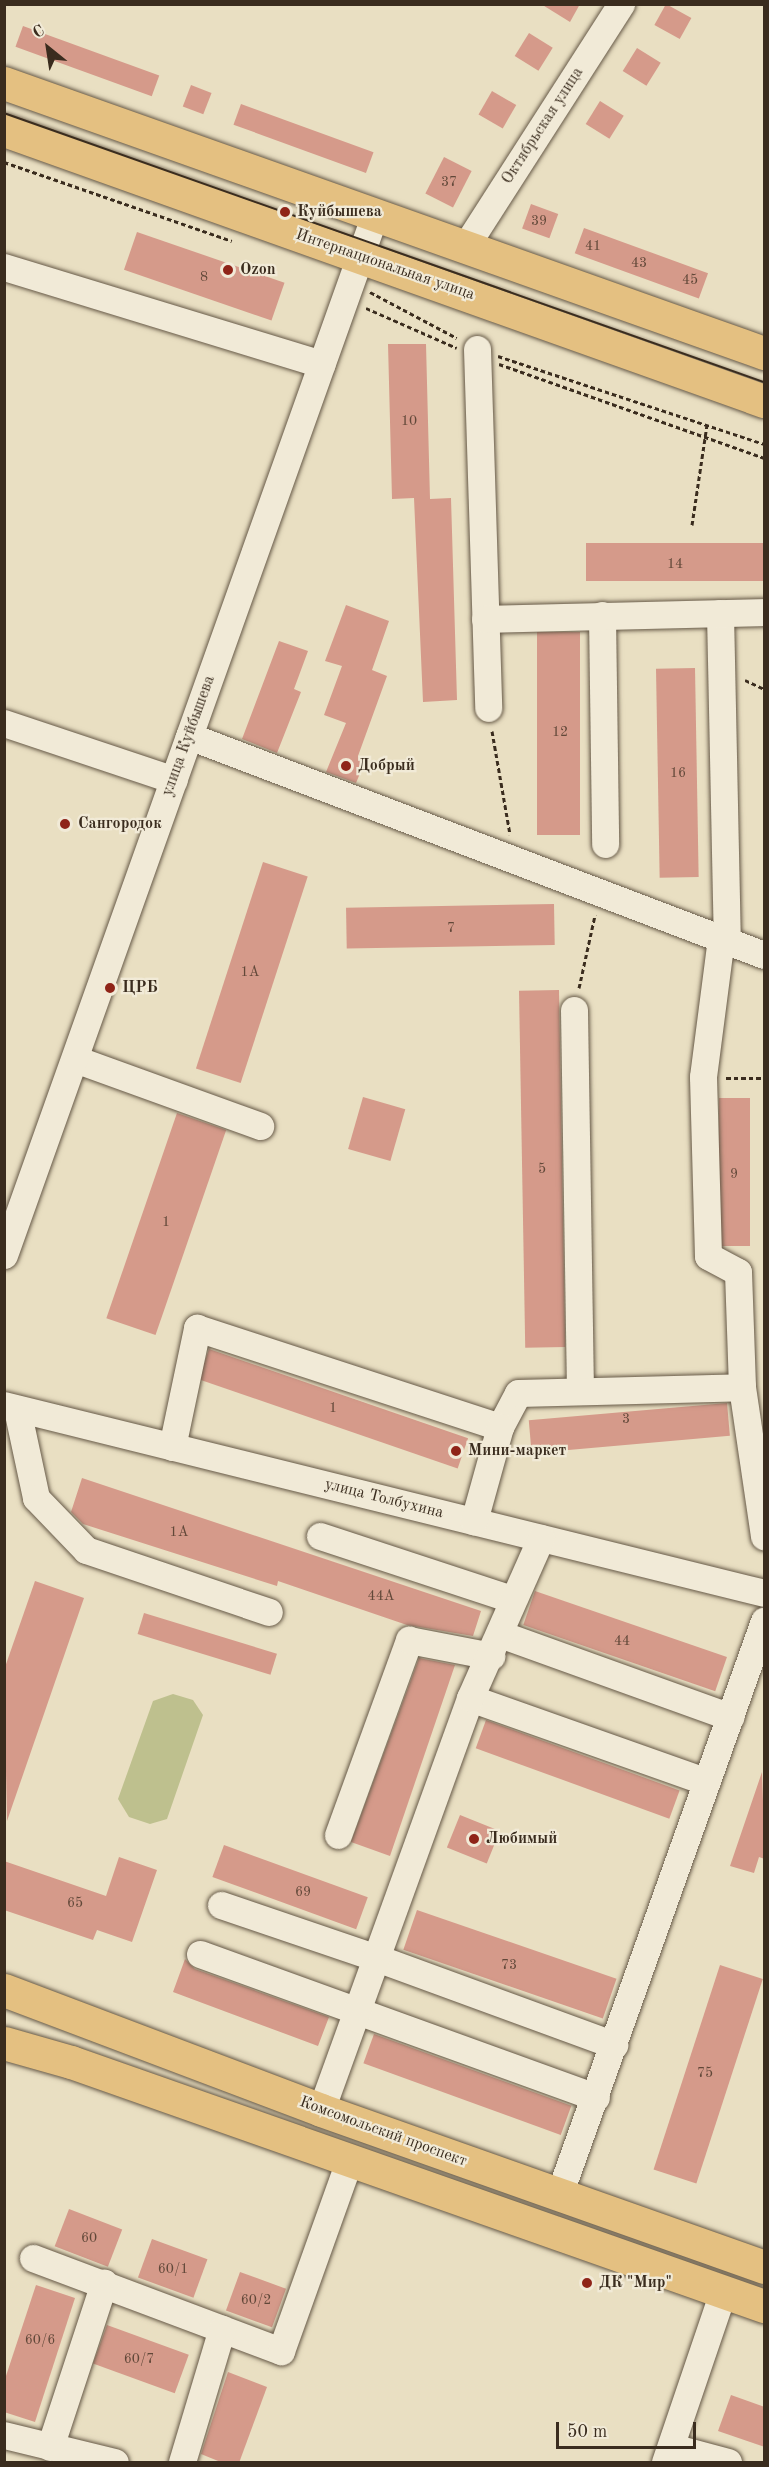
<!DOCTYPE html>
<meta charset="utf-8">
<style>
body{margin:0}
#map{position:relative;width:769px;height:2467px;overflow:hidden;background:#e9dfc2;font-family:"Old Standard TT",serif}
div>[style]{position:absolute}
[style*='--x']{left:calc(var(--x)*1px);top:calc(var(--y)*1px);width:calc(var(--w)*1px);rotate:calc(var(--a)*1deg)}
.green>*{inset:0;background:#bec08e}
.building>*{inset:0;background:#d59a8a;transform-origin:0 0}
.path>*{height:3px;margin-top:-1.5px;transform-origin:0;background:repeating-linear-gradient(90deg,#3a2c1e 0 4.5px,transparent 0 7.5px)}
.roads{filter:drop-shadow(0 0 2px #665947) drop-shadow(0 0 2px #665947)}
.minor>*{height:27px;margin:-13.5px;padding:0 13.5px;transform-origin:13.5px;border-radius:13.5px;background:#f1ead7}
.major>*{height:33px;margin:-16.5px;padding:0 16.5px;transform-origin:16.5px;border-radius:16.5px;background:#e4c081}
.tram>*{height:1.5px;margin:-0.75px;padding:0 0.75px;transform-origin:0.75px;border-radius:0.75px;background:#3a2c1e}
.dots>*{width:16px;height:16px;translate:-50% -50%;box-sizing:border-box;border:3px solid #f1ead7;border-radius:50%}
span{translate:-50% -50%;white-space:nowrap;text-align:center;line-height:1.15;-webkit-text-stroke:4.5px #f1ead7;paint-order:stroke}
.number-label{font-size:14px;color:#614839}
.number-label span{-webkit-text-stroke-width:0}
.street-label{font-size:16px;color:#3a2c1e}
.poi-label{font-size:16px;color:#3a2c1e;font-weight:700}
.left{translate:0 -50%;text-align:left}
.frame{position:absolute;inset:0;border:6px solid #3a2c1e;pointer-events:none}
.north{position:absolute;left:18px;top:18px;width:60px;height:60px;-webkit-text-stroke:4px #f1ead7;paint-order:stroke;rotate:330deg;font-size:16px;font-weight:700;line-height:24px;text-align:center;color:#3a2c1e}
.north::after{content:'';display:block;margin:auto;width:21px;height:27px;background:#3a2c1e;clip-path:polygon(50% 0,100% 100%,50% 72%,0 100%)}
.scale{position:absolute;left:556px;top:2422px;width:140px;height:27px;box-sizing:border-box;border:3px solid #3a2c1e;border-top:0;padding-left:8px;font-size:18px;line-height:21px;white-space:nowrap;color:#3a2c1e;-webkit-text-stroke:4px #f1ead7;paint-order:stroke}
</style>
<div id="map">
<div class="green">
<div style="clip-path:polygon(173px 1694px,193px 1700px,203px 1715px,167px 1819px,150px 1824px,129px 1817px,118px 1799px,153px 1701px)"></div>
</div>
<div class="building">
<div style="clip-path:polygon(541px 4px,580px 4px,570px 22px)"></div>
<div style="left:666px;top:4px;width:29px;height:24px;rotate:29deg"></div>
<div style="left:23px;top:26px;width:145px;height:22px;rotate:20deg"></div>
<div style="left:529px;top:33px;width:28px;height:27px;rotate:32deg"></div>
<div style="left:637px;top:48px;width:28px;height:27px;rotate:32deg"></div>
<div style="left:191px;top:85px;width:22px;height:23px;rotate:21deg"></div>
<div style="left:492px;top:91px;width:28px;height:27px;rotate:30deg"></div>
<div style="left:600px;top:101px;width:28px;height:27px;rotate:32deg"></div>
<div style="left:241px;top:104px;width:141px;height:22px;rotate:20deg"></div>
<div style="left:444px;top:157px;width:31px;height:41px;rotate:27deg"></div>
<div style="left:531px;top:204px;width:29px;height:26px;rotate:20deg"></div>
<div style="left:584px;top:228px;width:132px;height:27px;rotate:20deg"></div>
<div style="left:137px;top:232px;width:156px;height:40px;rotate:19deg"></div>
<div style="clip-path:polygon(388px 344px,426px 344px,430px 499px,451px 498px,457px 700px,423px 702px,414px 498px,392px 499px)"></div>
<div style="left:765px;top:543px;width:38px;height:179px;rotate:90deg"></div>
<div style="clip-path:polygon(346px 605px,389px 621px,372px 670px,387px 676px,358px 756px,366px 759px,356px 783px,326px 772px,346px 723px,324px 715px,342px 666px,325px 661px)"></div>
<div style="left:580px;top:632px;width:203px;height:43px;rotate:90deg"></div>
<div style="clip-path:polygon(279px 641px,308px 651px,294px 689px,301px 692px,277px 753px,242px 739px)"></div>
<div style="left:695px;top:668px;width:209px;height:39px;rotate:89deg"></div>
<div style="left:263px;top:862px;width:47px;height:217px;rotate:18deg"></div>
<div style="left:554px;top:904px;width:41px;height:208px;rotate:89deg"></div>
<div style="left:559px;top:990px;width:357px;height:40px;rotate:89deg"></div>
<div style="left:363px;top:1097px;width:44px;height:54px;rotate:16deg"></div>
<div style="left:719px;top:1098px;width:31px;height:148px"></div>
<div style="left:177px;top:1113px;width:52px;height:217px;rotate:19deg"></div>
<div style="left:209px;top:1349px;width:274px;height:32px;rotate:19deg"></div>
<div style="left:727px;top:1403px;width:33px;height:199px;rotate:85deg"></div>
<div style="clip-path:polygon(82px 1478px,481px 1611px,473px 1636px,407px 1625px,278px 1581px,277px 1586px,83px 1524px,71px 1512px)"></div>
<div style="clip-path:polygon(35px 1581px,84px 1598px,7px 1821px,4px 1670px)"></div>
<div style="left:535px;top:1591px;width:203px;height:36px;rotate:19deg"></div>
<div style="left:144px;top:1613px;width:139px;height:22px;rotate:17deg"></div>
<div style="clip-path:polygon(419px 1658px,455px 1665px,390px 1856px,351px 1842px)"></div>
<div style="left:486px;top:1720px;width:206px;height:30px;rotate:20deg"></div>
<div style="clip-path:polygon(762px 1772px,765px 1859px,759px 1857px,754px 1873px,730px 1866px)"></div>
<div style="left:460px;top:1815px;width:43px;height:35px;rotate:22deg"></div>
<div style="left:224px;top:1845px;width:153px;height:34px;rotate:20deg"></div>
<div style="clip-path:polygon(119px 1857px,157px 1870px,132px 1942px,97px 1930px,93px 1940px,4px 1910px,4px 1861px,106px 1896px)"></div>
<div style="left:417px;top:1910px;width:211px;height:42px;rotate:19deg"></div>
<div style="clip-path:polygon(185px 1959px,195px 1969px,329px 2017px,318px 2046px,173px 1992px)"></div>
<div style="left:720px;top:1965px;width:45px;height:215px;rotate:18deg"></div>
<div style="left:374px;top:2034px;width:210px;height:31px;rotate:20deg"></div>
<div style="left:69px;top:2209px;width:57px;height:40px;rotate:21deg"></div>
<div style="left:152px;top:2239px;width:59px;height:41px;rotate:20deg"></div>
<div style="left:240px;top:2272px;width:49px;height:41px;rotate:20deg"></div>
<div style="clip-path:polygon(36px 2285px,75px 2298px,35px 2422px,4px 2412px,4px 2382px)"></div>
<div style="left:107px;top:2325px;width:87px;height:41px;rotate:20deg"></div>
<div style="clip-path:polygon(228px 2372px,267px 2387px,239px 2463px,223px 2463px,201px 2454px)"></div>
<div style="clip-path:polygon(731px 2395px,765px 2407px,765px 2447px,718px 2431px)"></div>
</div>
<div class="path">
<div style="--x:4;--y:162;--w:241;--a:19.1"></div>
<div style="--x:370;--y:292;--w:98;--a:27.9"></div>
<div style="--x:366;--y:308;--w:99;--a:23.7"></div>
<div style="--x:498;--y:356;--w:280;--a:18.3"></div>
<div style="--x:499;--y:364;--w:281;--a:19.5"></div>
<div style="--x:692;--y:525;--w:101;--a:-81.5"></div>
<div style="--x:745;--y:680;--w:21;--a:25"></div>
<div style="--x:492;--y:731;--w:105;--a:80.1"></div>
<div style="--x:579;--y:988;--w:75;--a:-77.6"></div>
<div style="--x:726;--y:1078;--w:38;--a:0"></div>
</div>
<div class="roads">
<div class="minor">
<div style="--x:465;--y:247;--w:289;--a:-57.3"></div>
<div style="--x:4;--y:267;--w:332;--a:17"></div>
<div style="--x:477;--y:349;--w:359;--a:88.2"></div>
<div style="--x:720;--y:613;--w:327;--a:88.8"></div>
<div style="--x:602;--y:615;--w:229;--a:89.2"></div>
<div style="--x:485;--y:619;--w:279;--a:-1.4"></div>
<div style="--x:4;--y:723;--w:179;--a:18.5"></div>
<div style="--x:189;--y:736;--w:615;--a:20.85"></div>
<div style="--x:721;--y:938;--w:140;--a:97.4"></div>
<div style="--x:703;--y:1077;--w:179;--a:88.4"></div>
<div style="--x:708;--y:1256;--w:34;--a:28"></div>
<div style="--x:738;--y:1272;--w:115;--a:88"></div>
<div style="--x:742;--y:1387;--w:151;--a:81.6"></div>
<div style="--x:574;--y:1010;--w:380;--a:89.1"></div>
<div style="--x:75;--y:1059;--w:197;--a:19.9"></div>
<div style="--x:4;--y:1255;--w:1102;--a:-70.38"></div>
<div style="--x:4;--y:1405;--w:783;--a:13.89"></div>
<div style="--x:17;--y:1409;--w:91;--a:77.9"></div>
<div style="--x:36;--y:1498;--w:72;--a:46.1"></div>
<div style="--x:86;--y:1550;--w:193;--a:18.7"></div>
<div style="--x:500;--y:1427;--w:38;--a:-62"></div>
<div style="--x:518;--y:1393;--w:224;--a:-1.5"></div>
<div style="--x:172;--y:1447;--w:122;--a:-78.1"></div>
<div style="--x:197;--y:1328;--w:319;--a:18.1"></div>
<div style="--x:500;--y:1427;--w:98;--a:105.5"></div>
<div style="--x:320;--y:1536;--w:202;--a:18.2"></div>
<div style="--x:500;--y:1634;--w:245;--a:19.8"></div>
<div style="--x:470;--y:1698;--w:251;--a:19.5"></div>
<div style="--x:338;--y:1835;--w:208;--a:-70"></div>
<div style="--x:409;--y:1640;--w:84;--a:11"></div>
<div style="--x:221;--y:1905;--w:162;--a:18.8"></div>
<div style="--x:374;--y:1957;--w:256;--a:20.1"></div>
<div style="--x:200;--y:1954;--w:421;--a:19.9"></div>
<div style="--x:321;--y:2110;--w:438;--a:-70.1"></div>
<div style="--x:470;--y:1698;--w:175;--a:-66.1"></div>
<div style="--x:559;--y:2195;--w:610;--a:-70.35"></div>
<div style="--x:33;--y:2258;--w:265;--a:20.6"></div>
<div style="--x:281;--y:2351;--w:202;--a:-70.3"></div>
<div style="--x:4;--y:2435;--w:114;--a:13.7"></div>
<div style="--x:50;--y:2447;--w:173;--a:-71.8"></div>
<div style="--x:672;--y:2447;--w:58;--a:15"></div>
<div style="--x:182;--y:2462;--w:139;--a:-73.3"></div>
<div style="--x:665;--y:2462;--w:180;--a:-71.2"></div>
</div>
<div class="major">
<div style="--x:4;--y:83;--w:807;--a:19.56"></div>
<div style="--x:4;--y:130;--w:807;--a:19.63"></div>
<div style="--x:4;--y:1990;--w:339;--a:20.7"></div>
<div style="--x:321;--y:2110;--w:470;--a:19.5"></div>
<div style="--x:4;--y:2043;--w:70;--a:15.8"></div>
<div style="--x:71;--y:2062;--w:735;--a:19.4"></div>
</div>
</div>
<div class="tram">
<div style="--x:4;--y:113;--w:806;--a:19.49"></div>
</div>
<div class="dots">
<div style="left:285px;top:212px;background:#8f2418"></div>
<div style="left:228px;top:270px;background:#8f2418"></div>
<div style="left:346px;top:766px;background:#8f2418"></div>
<div style="left:65px;top:824px;background:#8f2418"></div>
<div style="left:110px;top:988px;background:#8f2418"></div>
<div style="left:456px;top:1451px;background:#8f2418"></div>
<div style="left:474px;top:1839px;background:#8f2418"></div>
<div style="left:587px;top:2283px;background:#8f2418"></div>
</div>
<div class="number-label">
<span style="left:449px;top:182px">37</span>
<span style="left:539px;top:221px">39</span>
<span style="left:593px;top:246px">41</span>
<span style="left:639px;top:263px">43</span>
<span style="left:204px;top:277px">8</span>
<span style="left:690px;top:280px">45</span>
<span style="left:409px;top:421px">10</span>
<span style="left:675px;top:564px">14</span>
<span style="left:560px;top:732px">12</span>
<span style="left:678px;top:773px">16</span>
<span style="left:451px;top:928px">7</span>
<span style="left:250px;top:972px">1А</span>
<span style="left:542px;top:1169px">5</span>
<span style="left:734px;top:1174px">9</span>
<span style="left:166px;top:1222px">1</span>
<span style="left:333px;top:1408px">1</span>
<span style="left:626px;top:1419px">3</span>
<span style="left:179px;top:1532px">1А</span>
<span style="left:381px;top:1596px">44А</span>
<span style="left:622px;top:1641px">44</span>
<span style="left:303px;top:1892px">69</span>
<span style="left:75px;top:1903px">65</span>
<span style="left:509px;top:1965px">73</span>
<span style="left:705px;top:2073px">75</span>
<span style="left:89px;top:2238px">60</span>
<span style="left:173px;top:2269px">60/1</span>
<span style="left:256px;top:2300px">60/2</span>
<span style="left:40px;top:2340px">60/6</span>
<span style="left:139px;top:2359px">60/7</span>
</div>
<div class="street-label">
<span style="left:543px;top:126px;rotate:-57deg">Октябрьская улица</span>
<span style="left:385px;top:265px;rotate:19deg">Интернациональная улица</span>
<span style="left:189px;top:736px;rotate:-70deg">улица Куйбышева</span>
<span style="left:384px;top:1499px;rotate:14deg">улица Толбухина</span>
<span style="left:383px;top:2132px;rotate:20deg">Комсомольский проспект</span>
</div>
<div class="poi-label">
<span class="left" style="left:297px;top:212px">Куйбышева</span>
<span class="left" style="left:240px;top:270px">Ozon</span>
<span class="left" style="left:358px;top:766px">Добрый</span>
<span class="left" style="left:78px;top:824px">Сангородок</span>
<span class="left" style="left:122px;top:988px">ЦРБ</span>
<span class="left" style="left:468px;top:1451px">Мини-маркет</span>
<span class="left" style="left:486px;top:1839px">Любимый</span>
<span class="left" style="left:599px;top:2283px">ДК "Мир"</span>
</div>
<div class="frame"></div>
<div class="north">С</div>
<div class="scale">50 m</div>
</div>
